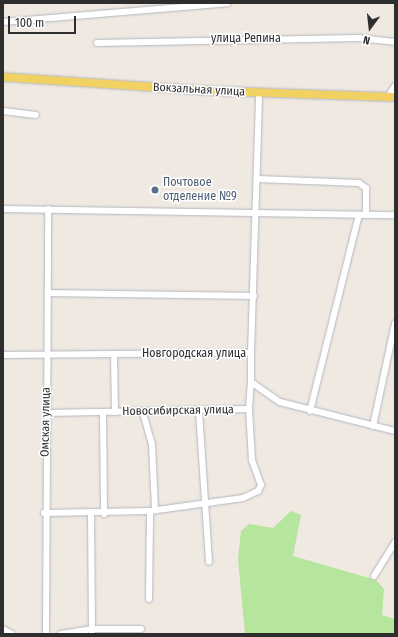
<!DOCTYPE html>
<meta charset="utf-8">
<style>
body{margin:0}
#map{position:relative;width:398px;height:637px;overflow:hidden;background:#efe9e1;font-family:"Fira Sans Condensed",sans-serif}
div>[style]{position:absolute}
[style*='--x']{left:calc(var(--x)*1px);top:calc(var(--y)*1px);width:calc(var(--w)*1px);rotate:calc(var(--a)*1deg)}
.green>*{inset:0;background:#b6e59e}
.roads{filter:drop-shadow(0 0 1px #b4b7c1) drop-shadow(0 0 1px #b4b7c1)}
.minor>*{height:6px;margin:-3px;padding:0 3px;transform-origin:3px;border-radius:3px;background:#fff}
.major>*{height:8px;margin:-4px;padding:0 4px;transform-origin:4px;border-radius:4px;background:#f2d163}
.dots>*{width:11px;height:11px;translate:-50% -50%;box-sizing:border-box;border:2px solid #fff;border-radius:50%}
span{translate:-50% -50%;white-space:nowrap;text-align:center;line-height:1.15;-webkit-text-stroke:3px #fff;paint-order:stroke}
.street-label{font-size:12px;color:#2e2e2e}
.service-label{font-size:12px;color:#4e5e75}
.left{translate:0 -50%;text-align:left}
.frame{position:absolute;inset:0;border:4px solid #2e2e2e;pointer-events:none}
.north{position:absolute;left:350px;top:8px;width:40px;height:40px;-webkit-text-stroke:3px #fff;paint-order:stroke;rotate:195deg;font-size:11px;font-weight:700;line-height:16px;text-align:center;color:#2e2e2e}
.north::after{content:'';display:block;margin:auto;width:14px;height:18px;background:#2e2e2e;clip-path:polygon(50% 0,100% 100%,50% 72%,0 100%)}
.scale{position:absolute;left:8px;top:16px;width:68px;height:18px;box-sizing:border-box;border:2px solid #2e2e2e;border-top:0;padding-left:5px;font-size:12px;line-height:14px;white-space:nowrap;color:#2e2e2e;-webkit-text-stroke:3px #fff;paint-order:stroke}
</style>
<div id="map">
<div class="green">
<div style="clip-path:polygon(291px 511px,301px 515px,293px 556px,376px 580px,384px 589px,382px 615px,395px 619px,395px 634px,245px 634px,238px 559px,241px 531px,249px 524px,273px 528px)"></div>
</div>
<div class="roads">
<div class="minor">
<div style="--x:3;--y:22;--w:225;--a:-4.8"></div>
<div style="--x:97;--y:43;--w:261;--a:-1.1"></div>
<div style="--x:358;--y:38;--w:37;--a:6"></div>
<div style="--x:388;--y:97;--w:13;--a:-58"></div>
<div style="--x:3;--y:111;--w:33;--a:7"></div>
<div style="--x:258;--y:179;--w:101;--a:2.3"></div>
<div style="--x:359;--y:183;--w:9;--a:36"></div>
<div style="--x:366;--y:188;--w:27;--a:90"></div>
<div style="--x:3;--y:209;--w:392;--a:0.9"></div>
<div style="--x:48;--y:293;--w:206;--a:0.8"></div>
<div style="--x:251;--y:353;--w:259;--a:-88.2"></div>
<div style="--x:3;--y:355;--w:248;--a:-0.5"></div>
<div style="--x:251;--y:353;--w:29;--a:90"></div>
<div style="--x:251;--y:382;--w:35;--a:35"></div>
<div style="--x:280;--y:402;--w:119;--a:14.2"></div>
<div style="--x:114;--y:355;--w:57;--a:89"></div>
<div style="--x:249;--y:409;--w:27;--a:-86"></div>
<div style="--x:199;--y:411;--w:151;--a:86.2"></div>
<div style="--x:310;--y:411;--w:202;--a:-76"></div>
<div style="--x:103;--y:413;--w:101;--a:89.4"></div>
<div style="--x:143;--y:413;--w:33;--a:74"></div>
<div style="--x:152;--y:445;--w:64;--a:87.3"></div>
<div style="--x:373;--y:426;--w:105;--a:-77.9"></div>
<div style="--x:44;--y:513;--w:106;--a:-1.1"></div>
<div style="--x:150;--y:511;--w:94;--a:-8"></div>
<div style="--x:243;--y:498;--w:17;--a:-25"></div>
<div style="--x:258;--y:491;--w:7;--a:-63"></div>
<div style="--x:261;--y:485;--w:27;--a:-110"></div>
<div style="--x:252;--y:460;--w:51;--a:-93.4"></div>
<div style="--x:249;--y:409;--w:202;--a:178.9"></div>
<div style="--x:91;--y:515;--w:119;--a:89.5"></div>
<div style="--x:374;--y:576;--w:40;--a:-58"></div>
<div style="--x:149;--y:599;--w:88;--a:-89.3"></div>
<div style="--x:3;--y:629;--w:10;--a:29"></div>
<div style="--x:46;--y:634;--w:425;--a:-89.7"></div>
<div style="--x:61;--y:634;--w:31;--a:-9"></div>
<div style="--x:92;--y:629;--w:49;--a:0"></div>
</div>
<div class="major">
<div style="--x:3;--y:77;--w:210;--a:3.8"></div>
<div style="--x:213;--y:91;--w:182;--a:1.9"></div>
</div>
</div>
<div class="dots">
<div style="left:155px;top:190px;background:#5c6f8a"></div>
</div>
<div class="street-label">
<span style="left:246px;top:39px">улица Репина</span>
<span style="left:199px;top:90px;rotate:3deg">Вокзальная улица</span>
<span style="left:194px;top:354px">Новгородская улица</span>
<span style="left:178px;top:411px;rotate:-1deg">Новосибирская улица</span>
<span style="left:46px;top:422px;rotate:-89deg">Омская улица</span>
</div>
<div class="service-label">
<span class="left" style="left:163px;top:190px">Почтовое<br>отделение №9</span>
</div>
<div class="frame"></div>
<div class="north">N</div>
<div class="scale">100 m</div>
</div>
